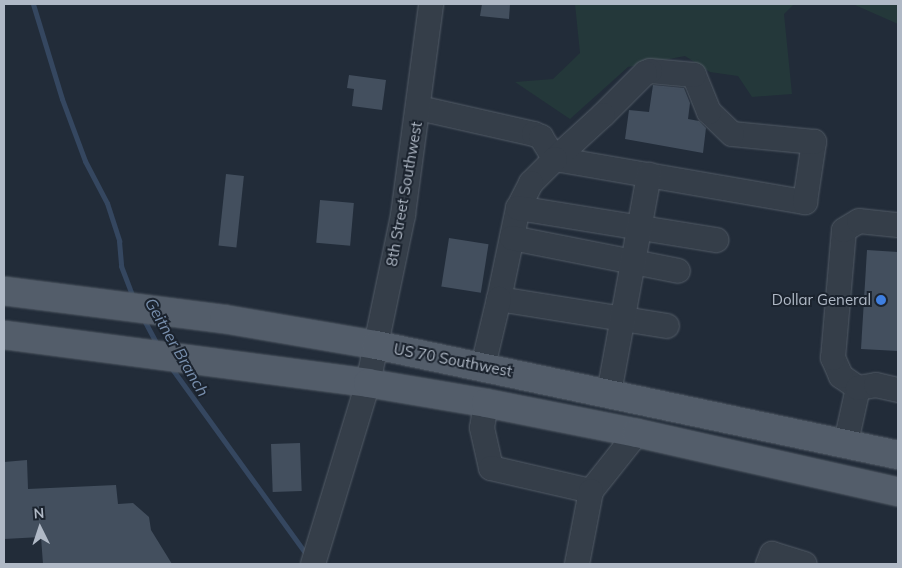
<!DOCTYPE html>
<style>
body{margin:0}
#map{position:relative;width:902px;height:568px;overflow:hidden;background:#222c39;font-family:Mulish,sans-serif}
div>[style]{position:absolute}
[style*='--x']{left:calc(var(--x)*1px);top:calc(var(--y)*1px);width:calc(var(--w)*1px);rotate:calc(var(--a)*1deg)}
.green>*{inset:0;background:#24383a}
.stream>*{height:5px;margin:-2.5px;padding:0 2.5px;transform-origin:2.5px;border-radius:2.5px;background:#354760}
.building>*{inset:0;background:#434f5e;transform-origin:0 0}
.roads{filter:drop-shadow(0 0 1px #535c67) drop-shadow(0 0 1px #535c67)}
.minor>*{height:24px;margin:-12px;padding:0 12px;transform-origin:12px;border-radius:12px;background:#353e49}
.major>*{height:28px;margin:-14px;padding:0 14px;transform-origin:14px;border-radius:14px;background:#535d6a}
.dots>*{width:14px;height:14px;translate:-50% -50%;box-sizing:border-box;border:2px solid #1b232e;border-radius:50%}
span{translate:-50% -50%;white-space:nowrap;text-align:center;line-height:1.15;-webkit-text-stroke:4px #1b232e;paint-order:stroke}
.street-label{font-size:15px;color:#b0b9c6}
.poi-label{font-size:15px;color:#b0b9c6}
.right{translate:-100% -50%;text-align:right}
.water-label{font-size:16px;color:#788fad;font-style:italic}
.frame{position:absolute;inset:0;border:5px solid #b0b9c6;pointer-events:none}
.north{position:absolute;left:15px;top:503px;width:50px;height:50px;-webkit-text-stroke:4px #1b232e;paint-order:stroke;rotate:356deg;font-size:14px;font-weight:700;line-height:20px;text-align:center;color:#b0b9c6}
.north::after{content:'';display:block;margin:auto;width:18px;height:22px;background:#b0b9c6;clip-path:polygon(50% 0,100% 100%,50% 72%,0 100%)}
</style>
<div id="map">
<div class="green">
<div style="clip-path:polygon(575px 4px,794px 4px,784px 14px,792px 94px,752px 97px,738px 76px,710px 72px,685px 56px,628px 67px,570px 119px,515px 82px,553px 79px,580px 53px)"></div>
<div style="clip-path:polygon(845px 4px,898px 4px,898px 24px,855px 5px)"></div>
</div>
<div class="stream">
<div style="--x:33;--y:4;--w:99;--a:73"></div>
<div style="--x:62;--y:99;--w:66;--a:69.6"></div>
<div style="--x:85;--y:161;--w:47;--a:62.4"></div>
<div style="--x:107;--y:203;--w:40;--a:72"></div>
<div style="--x:119;--y:241;--w:25;--a:85"></div>
<div style="--x:121;--y:266;--w:33;--a:69"></div>
<div style="--x:143;--y:318;--w:32;--a:62"></div>
<div style="--x:170;--y:366;--w:233;--a:54.1"></div>
</div>
<div class="building">
<div style="clip-path:polygon(482px 4px,510px 4px,509px 19px,480px 16px)"></div>
<div style="clip-path:polygon(349px 75px,386px 80px,382px 110px,352px 106px,354px 89px,347px 88px)"></div>
<div style="clip-path:polygon(653px 85px,684px 88px,690px 103px,688px 119px,699px 121px,706px 128px,703px 153px,625px 139px,629px 110px,649px 112px)"></div>
<div style="left:226px;top:174px;width:18px;height:72px;rotate:6deg"></div>
<div style="left:320px;top:200px;width:34px;height:43px;rotate:5deg"></div>
<div style="left:449px;top:238px;width:40px;height:49px;rotate:9deg"></div>
<div style="clip-path:polygon(867px 250px,898px 252px,898px 351px,861px 349px)"></div>
<div style="left:300px;top:443px;width:48px;height:29px;rotate:88deg"></div>
<div style="clip-path:polygon(27px 460px,28px 489px,116px 485px,118px 504px,133px 503px,149px 517px,151px 530px,172px 564px,43px 564px,41px 537px,4px 539px,4px 462px)"></div>
</div>
<div class="roads">
<div class="minor">
<div style="--x:419;--y:108;--w:118;--a:12.7"></div>
<div style="--x:534;--y:134;--w:8;--a:23"></div>
<div style="--x:541;--y:137;--w:26;--a:58"></div>
<div style="--x:555;--y:159;--w:254;--a:9.8"></div>
<div style="--x:805;--y:202;--w:61;--a:-81.5"></div>
<div style="--x:814;--y:142;--w:82;--a:-174.4"></div>
<div style="--x:732;--y:134;--w:32;--a:-136"></div>
<div style="--x:709;--y:112;--w:40;--a:-112"></div>
<div style="--x:694;--y:75;--w:44;--a:-174.8"></div>
<div style="--x:650;--y:71;--w:5;--a:158"></div>
<div style="--x:645;--y:73;--w:59;--a:135"></div>
<div style="--x:603;--y:115;--w:65;--a:137.5"></div>
<div style="--x:555;--y:159;--w:34;--a:135"></div>
<div style="--x:531;--y:183;--w:28;--a:117"></div>
<div style="--x:518;--y:208;--w:93;--a:101.8"></div>
<div style="--x:499;--y:299;--w:170;--a:9.1"></div>
<div style="--x:518;--y:208;--w:201;--a:9.2"></div>
<div style="--x:512;--y:238;--w:169;--a:11.2"></div>
<div style="--x:483;--y:366;--w:69;--a:-76.6"></div>
<div style="--x:858;--y:388;--w:21;--a:-145"></div>
<div style="--x:841;--y:376;--w:20;--a:-114"></div>
<div style="--x:833;--y:358;--w:128;--a:-85.1"></div>
<div style="--x:844;--y:230;--w:17;--a:-31"></div>
<div style="--x:859;--y:221;--w:39;--a:6"></div>
<div style="--x:609;--y:393;--w:222;--a:-79.6"></div>
<div style="--x:486;--y:403;--w:25;--a:99"></div>
<div style="--x:482;--y:428;--w:41;--a:77.3"></div>
<div style="--x:491;--y:468;--w:103;--a:13"></div>
<div style="--x:591;--y:491;--w:74;--a:-51.6"></div>
<div style="--x:846;--y:442;--w:55;--a:-77.5"></div>
<div style="--x:858;--y:388;--w:18;--a:-9"></div>
<div style="--x:876;--y:385;--w:23;--a:13"></div>
<div style="--x:313;--y:564;--w:189;--a:-73.1"></div>
<div style="--x:368;--y:383;--w:172;--a:-78.2"></div>
<div style="--x:403;--y:215;--w:213;--a:-82.4"></div>
<div style="--x:577;--y:564;--w:74;--a:-79.1"></div>
<div style="--x:768;--y:564;--w:11;--a:-68"></div>
<div style="--x:772;--y:554;--w:34;--a:17"></div>
</div>
<div class="major">
<div style="--x:4;--y:291;--w:222;--a:7.3"></div>
<div style="--x:224;--y:319;--w:154;--a:9.7"></div>
<div style="--x:376;--y:345;--w:533;--a:11.9"></div>
<div style="--x:4;--y:335;--w:367;--a:7.5"></div>
<div style="--x:368;--y:383;--w:120;--a:9.6"></div>
<div style="--x:486;--y:403;--w:154;--a:11.2"></div>
<div style="--x:637;--y:433;--w:268;--a:12.7"></div>
</div>
</div>
<div class="dots">
<div style="left:881px;top:300px;background:#3f7fe0"></div>
</div>
<div class="street-label">
<span style="left:404px;top:194px;rotate:-80deg">8th Street Southwest</span>
<span style="left:453px;top:360px;rotate:11deg">US 70 Southwest</span>
</div>
<div class="poi-label">
<span class="right" style="left:871px;top:300px">Dollar General</span>
</div>
<div class="water-label">
<span style="left:177px;top:347px;rotate:60deg">Geitner Branch</span>
</div>
<div class="frame"></div>
<div class="north">N</div>
</div>
